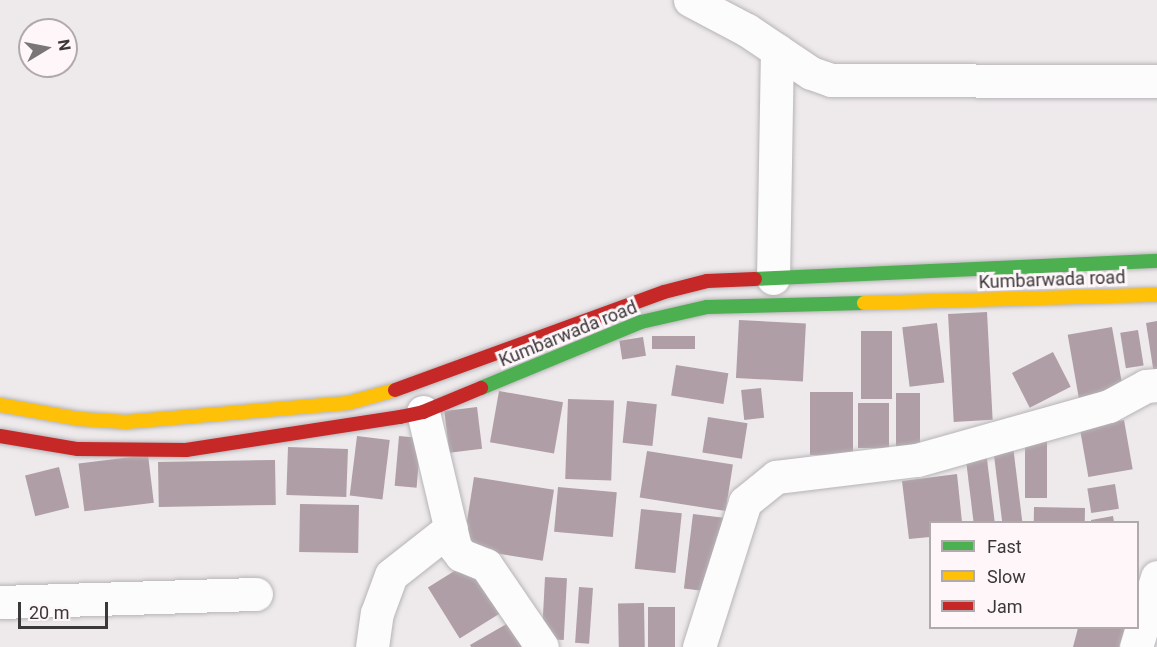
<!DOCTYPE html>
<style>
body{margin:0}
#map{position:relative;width:1157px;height:647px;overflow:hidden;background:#eeeaec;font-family:Roboto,sans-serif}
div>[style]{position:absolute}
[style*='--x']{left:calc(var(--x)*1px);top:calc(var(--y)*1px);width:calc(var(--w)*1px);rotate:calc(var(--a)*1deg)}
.building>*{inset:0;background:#af9ea6;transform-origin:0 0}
.roads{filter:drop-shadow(0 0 2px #b7b4b6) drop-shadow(0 0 2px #b7b4b6)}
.street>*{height:33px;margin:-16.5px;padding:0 16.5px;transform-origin:16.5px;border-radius:16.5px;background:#fcfcfc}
.fast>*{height:14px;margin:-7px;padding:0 7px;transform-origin:7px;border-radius:7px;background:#4caf50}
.slow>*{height:14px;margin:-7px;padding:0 7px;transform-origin:7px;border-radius:7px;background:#ffc107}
.jam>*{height:14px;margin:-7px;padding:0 7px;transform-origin:7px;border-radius:7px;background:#c62828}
span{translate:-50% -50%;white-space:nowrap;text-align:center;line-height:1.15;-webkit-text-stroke:6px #fef6f9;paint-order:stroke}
.street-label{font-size:18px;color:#3b383a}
.legend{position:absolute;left:929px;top:521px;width:210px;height:108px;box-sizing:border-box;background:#fef6f9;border:2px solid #b0aaad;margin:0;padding:8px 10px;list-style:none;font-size:18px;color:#3b383a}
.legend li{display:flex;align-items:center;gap:12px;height:30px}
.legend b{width:30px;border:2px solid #b0aaad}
.north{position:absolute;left:18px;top:18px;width:60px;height:60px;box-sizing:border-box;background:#fef6f9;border:2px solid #b0aaad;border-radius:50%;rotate:80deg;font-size:16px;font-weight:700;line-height:24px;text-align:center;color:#3b383a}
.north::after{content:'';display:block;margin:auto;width:21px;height:27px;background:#7a7678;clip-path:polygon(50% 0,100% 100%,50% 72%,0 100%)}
.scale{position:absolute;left:18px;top:602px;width:90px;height:27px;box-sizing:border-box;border:3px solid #3b383a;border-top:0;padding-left:8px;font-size:18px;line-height:21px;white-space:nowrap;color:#3b383a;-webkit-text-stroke:4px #fef6f9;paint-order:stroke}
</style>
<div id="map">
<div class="building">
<div style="left:987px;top:312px;width:108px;height:39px;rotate:87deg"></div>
<div style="left:739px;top:320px;width:67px;height:58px;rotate:3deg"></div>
<div style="clip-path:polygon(1157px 321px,1157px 373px,1154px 374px,1146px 323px)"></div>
<div style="left:937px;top:323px;width:60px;height:35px;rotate:83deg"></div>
<div style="left:1112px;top:327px;width:68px;height:45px;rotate:80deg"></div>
<div style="left:1138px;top:330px;width:36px;height:18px;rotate:81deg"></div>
<div style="left:861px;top:331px;width:31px;height:68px"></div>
<div style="left:695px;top:336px;width:13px;height:43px;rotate:90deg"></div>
<div style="left:643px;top:337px;width:19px;height:24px;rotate:81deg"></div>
<div style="left:1053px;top:352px;width:39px;height:46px;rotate:63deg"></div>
<div style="left:676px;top:365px;width:53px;height:31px;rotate:9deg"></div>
<div style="left:761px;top:388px;width:30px;height:20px;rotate:84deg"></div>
<div style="left:499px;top:391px;width:65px;height:52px;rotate:10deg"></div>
<div style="left:810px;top:392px;width:43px;height:63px"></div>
<div style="left:896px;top:393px;width:24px;height:54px"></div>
<div style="left:568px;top:399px;width:46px;height:80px;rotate:2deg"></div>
<div style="left:627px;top:401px;width:30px;height:42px;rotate:6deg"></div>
<div style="left:889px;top:403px;width:45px;height:31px;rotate:90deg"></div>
<div style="left:477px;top:407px;width:42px;height:33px;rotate:83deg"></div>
<div style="left:708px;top:417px;width:40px;height:36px;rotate:9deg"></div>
<div style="left:1124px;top:420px;width:50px;height:45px;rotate:80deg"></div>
<div style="left:357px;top:436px;width:33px;height:60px;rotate:7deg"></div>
<div style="left:399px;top:436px;width:22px;height:50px;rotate:5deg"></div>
<div style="left:1025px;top:437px;width:22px;height:61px"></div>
<div style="left:1013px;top:446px;width:77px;height:20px;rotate:83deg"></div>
<div style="left:288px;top:447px;width:60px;height:48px;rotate:2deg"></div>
<div style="left:647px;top:451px;width:87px;height:47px;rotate:9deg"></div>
<div style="left:986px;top:451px;width:72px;height:21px;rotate:83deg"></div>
<div style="left:148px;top:455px;width:48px;height:70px;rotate:83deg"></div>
<div style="left:275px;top:460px;width:45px;height:117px;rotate:89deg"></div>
<div style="left:59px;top:467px;width:42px;height:35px;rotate:76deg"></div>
<div style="clip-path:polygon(957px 474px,962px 522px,930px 522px,930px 537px,909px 539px,902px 481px)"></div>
<div style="left:474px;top:477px;width:81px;height:72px;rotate:9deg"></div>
<div style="left:1115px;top:484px;width:25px;height:28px;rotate:81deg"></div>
<div style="left:558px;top:487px;width:59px;height:45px;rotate:5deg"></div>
<div style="left:300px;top:504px;width:59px;height:48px;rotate:1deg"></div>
<div style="left:1034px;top:507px;width:51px;height:15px;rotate:1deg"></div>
<div style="left:641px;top:509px;width:41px;height:60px;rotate:6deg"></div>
<div style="left:693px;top:514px;width:31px;height:75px;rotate:7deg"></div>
<div style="clip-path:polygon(1113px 516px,1114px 522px,1091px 522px,1091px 520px)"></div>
<div style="left:472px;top:560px;width:60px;height:52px;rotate:58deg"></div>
<div style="left:545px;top:577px;width:22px;height:62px;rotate:3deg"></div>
<div style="left:579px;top:587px;width:14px;height:56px;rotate:4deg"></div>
<div style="left:644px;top:603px;width:44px;height:26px;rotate:89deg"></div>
<div style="left:648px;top:607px;width:27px;height:40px"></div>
<div style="clip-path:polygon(515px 619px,531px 647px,471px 647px,470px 645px)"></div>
<div style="clip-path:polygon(1078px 628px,1127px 628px,1122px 647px,1073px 647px)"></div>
</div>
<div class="roads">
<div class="street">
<div style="--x:690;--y:0;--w:64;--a:27.8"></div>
<div style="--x:747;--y:30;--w:77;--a:33.9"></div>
<div style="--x:811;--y:73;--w:21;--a:19"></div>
<div style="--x:831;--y:80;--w:326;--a:0.2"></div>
<div style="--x:773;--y:278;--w:228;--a:-89"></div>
<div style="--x:423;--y:412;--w:139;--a:76.7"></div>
<div style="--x:455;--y:547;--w:10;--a:53"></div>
<div style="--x:461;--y:555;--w:27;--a:22"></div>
<div style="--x:486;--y:565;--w:99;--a:55.7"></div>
<div style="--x:0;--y:602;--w:256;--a:-1.8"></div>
<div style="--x:372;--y:647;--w:34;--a:-82"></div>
<div style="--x:377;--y:613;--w:40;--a:-69.8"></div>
<div style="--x:391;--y:575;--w:76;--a:-38.1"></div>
<div style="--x:699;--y:647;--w:152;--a:-72.4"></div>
<div style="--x:745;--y:502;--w:40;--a:-39"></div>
<div style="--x:776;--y:477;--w:142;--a:-6.9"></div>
<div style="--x:917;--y:460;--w:199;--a:-15.7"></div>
<div style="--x:1109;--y:406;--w:42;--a:-28.4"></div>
<div style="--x:1146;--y:386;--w:11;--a:-5"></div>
<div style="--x:1136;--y:647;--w:73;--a:-73.3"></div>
</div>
<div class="fast">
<div style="--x:755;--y:279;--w:402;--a:-2.6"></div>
<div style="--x:481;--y:388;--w:173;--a:-22.4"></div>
<div style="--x:641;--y:322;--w:68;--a:-12.8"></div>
<div style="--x:707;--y:307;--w:157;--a:-1.5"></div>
</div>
<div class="slow">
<div style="--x:864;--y:303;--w:293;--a:-1.6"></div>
<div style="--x:0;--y:405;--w:80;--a:10"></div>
<div style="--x:79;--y:419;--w:47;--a:3.7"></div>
<div style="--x:126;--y:422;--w:223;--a:-4.9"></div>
<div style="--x:348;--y:403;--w:49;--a:-15.5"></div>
</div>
<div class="jam">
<div style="--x:395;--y:390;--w:286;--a:-20"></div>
<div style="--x:664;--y:292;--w:44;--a:-14.3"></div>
<div style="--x:707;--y:281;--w:48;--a:-2.4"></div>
<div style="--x:0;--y:436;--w:79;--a:9.5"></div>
<div style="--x:78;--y:449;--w:108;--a:0.5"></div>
<div style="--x:186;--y:450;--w:217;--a:-8.8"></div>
<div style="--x:400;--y:417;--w:24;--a:-12"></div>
<div style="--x:423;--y:412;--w:63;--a:-22.5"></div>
</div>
</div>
<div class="street-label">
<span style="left:1052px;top:280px;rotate:-2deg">Kumbarwada road</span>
<span style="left:568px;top:334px;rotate:-22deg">Kumbarwada road</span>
</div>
<ul class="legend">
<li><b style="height:8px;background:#4caf50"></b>Fast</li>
<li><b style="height:8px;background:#ffc107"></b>Slow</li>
<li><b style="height:8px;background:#c62828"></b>Jam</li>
</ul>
<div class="north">N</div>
<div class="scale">20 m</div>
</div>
